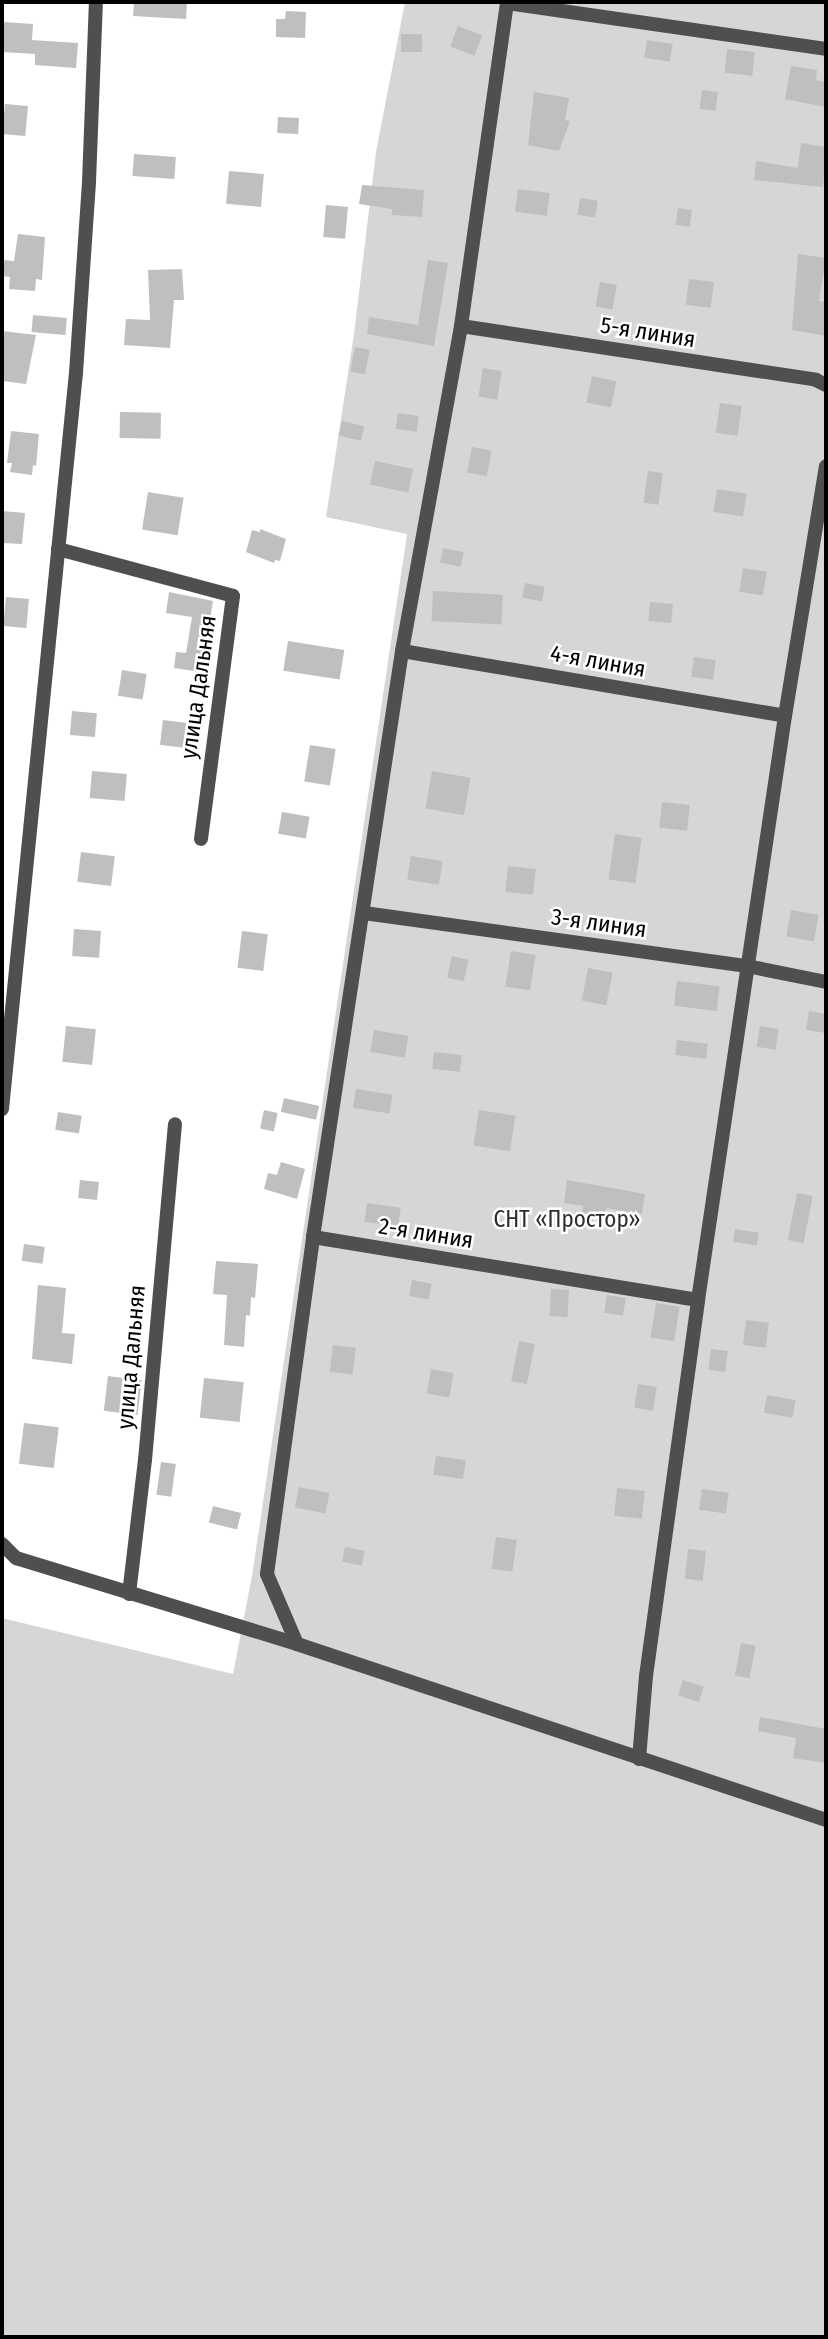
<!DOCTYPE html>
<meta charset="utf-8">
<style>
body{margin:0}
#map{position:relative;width:828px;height:2339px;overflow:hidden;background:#fff;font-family:"Fira Sans Condensed",sans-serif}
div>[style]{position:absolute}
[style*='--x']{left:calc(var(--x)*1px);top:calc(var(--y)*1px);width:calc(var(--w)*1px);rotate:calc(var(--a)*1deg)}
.green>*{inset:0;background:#d6d6d6}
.building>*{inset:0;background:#bfbfbf;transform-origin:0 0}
.minor>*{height:14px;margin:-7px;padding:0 7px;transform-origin:7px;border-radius:7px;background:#4f4f4f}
span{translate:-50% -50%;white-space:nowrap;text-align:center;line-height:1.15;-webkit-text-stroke:5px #fff;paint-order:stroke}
.street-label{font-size:23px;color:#000}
.park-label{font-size:23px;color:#2d2d2d}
.frame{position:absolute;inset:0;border:4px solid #000;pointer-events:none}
</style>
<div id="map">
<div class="green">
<div style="clip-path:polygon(405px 2px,826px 2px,826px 2337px,2px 2337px,2px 1618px,233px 1674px,252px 1576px,407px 534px,326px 517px,354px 334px,376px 152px)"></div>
</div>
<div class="building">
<div style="clip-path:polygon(134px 2px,187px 2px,186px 19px,133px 16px)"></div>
<div style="clip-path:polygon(286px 11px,306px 12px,305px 38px,276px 37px,276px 19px,285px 19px)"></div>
<div style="clip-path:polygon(3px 22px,33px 24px,32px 40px,78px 43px,76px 68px,35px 65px,35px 54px,2px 52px)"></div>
<div style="left:458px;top:26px;width:26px;height:22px;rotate:21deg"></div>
<div style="left:401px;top:34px;width:21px;height:18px"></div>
<div style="left:647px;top:40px;width:26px;height:18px;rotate:9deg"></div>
<div style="left:727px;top:49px;width:28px;height:24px;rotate:6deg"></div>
<div style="clip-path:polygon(791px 66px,817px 70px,816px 80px,826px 82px,826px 107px,785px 99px)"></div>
<div style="left:702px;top:90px;width:16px;height:19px;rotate:7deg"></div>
<div style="clip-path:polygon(534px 92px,569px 98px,565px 120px,570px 121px,559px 151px,528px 145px)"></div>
<div style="left:5px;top:104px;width:23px;height:30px;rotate:5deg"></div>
<div style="left:278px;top:117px;width:21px;height:16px;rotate:3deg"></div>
<div style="clip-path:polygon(801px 143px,826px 147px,823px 187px,754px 180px,756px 161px,798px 168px)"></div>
<div style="left:134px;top:154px;width:42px;height:22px;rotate:4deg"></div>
<div style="left:229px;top:171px;width:35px;height:33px;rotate:5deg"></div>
<div style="clip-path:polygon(362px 185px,424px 190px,422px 217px,392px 215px,392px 209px,359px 204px)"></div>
<div style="left:518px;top:189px;width:32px;height:23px;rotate:7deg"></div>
<div style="left:580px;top:198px;width:18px;height:17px;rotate:9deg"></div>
<div style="left:326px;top:205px;width:22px;height:32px;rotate:5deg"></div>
<div style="left:678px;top:208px;width:14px;height:17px;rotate:8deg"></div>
<div style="clip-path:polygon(18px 234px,45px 237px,42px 280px,36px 279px,35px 291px,9px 289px,10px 277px,2px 276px,3px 260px,14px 261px)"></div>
<div style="clip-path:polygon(798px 254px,826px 258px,819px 301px,826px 302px,826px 336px,792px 330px)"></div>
<div style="clip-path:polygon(428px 260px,448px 263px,434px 346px,367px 334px,369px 317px,418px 325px)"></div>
<div style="clip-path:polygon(182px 269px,184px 300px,174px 300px,170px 348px,124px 345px,126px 319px,150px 320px,148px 270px)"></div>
<div style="left:689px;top:279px;width:25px;height:26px;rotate:7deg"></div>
<div style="left:600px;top:282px;width:17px;height:25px;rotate:10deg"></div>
<div style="left:33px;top:315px;width:34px;height:17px;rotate:5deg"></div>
<div style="clip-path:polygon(2px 331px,36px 335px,26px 384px,2px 381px)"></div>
<div style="left:355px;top:347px;width:15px;height:25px;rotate:11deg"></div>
<div style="left:483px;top:368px;width:19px;height:29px;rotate:9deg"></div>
<div style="left:592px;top:376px;width:25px;height:27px;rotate:12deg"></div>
<div style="left:720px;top:403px;width:22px;height:30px;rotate:8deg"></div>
<div style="left:120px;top:412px;width:41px;height:26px;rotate:1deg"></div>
<div style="left:398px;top:413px;width:21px;height:16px;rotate:8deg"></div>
<div style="left:342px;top:421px;width:23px;height:15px;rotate:13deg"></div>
<div style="clip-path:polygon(11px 431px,39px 434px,36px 466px,33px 465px,32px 475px,10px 472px,12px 463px,7px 463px)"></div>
<div style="left:472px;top:447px;width:20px;height:26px;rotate:11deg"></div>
<div style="left:375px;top:461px;width:39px;height:24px;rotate:12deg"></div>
<div style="left:648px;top:471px;width:15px;height:32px;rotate:8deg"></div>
<div style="left:717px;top:489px;width:30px;height:23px;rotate:9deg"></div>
<div style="left:148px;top:492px;width:36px;height:38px;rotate:9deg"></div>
<div style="clip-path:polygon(2px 511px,25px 513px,22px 544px,2px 543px)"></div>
<div style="clip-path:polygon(260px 529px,286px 539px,280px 561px,275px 560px,274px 563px,246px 552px,252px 530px,260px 532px)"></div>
<div style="left:443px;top:548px;width:21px;height:15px;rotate:11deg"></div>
<div style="left:743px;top:568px;width:24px;height:24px;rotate:9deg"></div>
<div style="left:525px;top:583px;width:20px;height:15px;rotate:11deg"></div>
<div style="left:433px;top:591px;width:70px;height:30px;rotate:3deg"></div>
<div style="clip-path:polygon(169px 592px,213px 601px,207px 639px,213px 640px,207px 673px,174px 668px,176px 652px,186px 653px,192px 617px,166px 613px)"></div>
<div style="left:6px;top:597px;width:23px;height:29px;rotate:5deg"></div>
<div style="left:650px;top:602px;width:23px;height:19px;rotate:5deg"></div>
<div style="left:288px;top:641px;width:57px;height:30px;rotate:9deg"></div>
<div style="left:694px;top:657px;width:22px;height:20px;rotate:8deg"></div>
<div style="left:122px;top:670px;width:25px;height:26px;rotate:9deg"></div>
<div style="left:72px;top:711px;width:25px;height:24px;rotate:5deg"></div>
<div style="left:163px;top:720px;width:26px;height:25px;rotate:7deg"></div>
<div style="left:310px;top:745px;width:26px;height:37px;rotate:9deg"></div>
<div style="left:92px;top:771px;width:35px;height:27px;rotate:5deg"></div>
<div style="left:432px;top:771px;width:39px;height:38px;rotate:10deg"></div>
<div style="left:662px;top:802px;width:28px;height:26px;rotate:6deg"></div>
<div style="left:282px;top:812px;width:28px;height:22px;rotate:10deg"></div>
<div style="left:615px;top:834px;width:27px;height:46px;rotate:8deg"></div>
<div style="left:81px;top:852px;width:34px;height:30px;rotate:7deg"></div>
<div style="left:411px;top:856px;width:32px;height:24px;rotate:9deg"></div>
<div style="left:508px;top:866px;width:28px;height:26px;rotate:6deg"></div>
<div style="left:791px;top:910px;width:28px;height:27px;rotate:10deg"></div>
<div style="left:74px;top:929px;width:27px;height:27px;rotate:4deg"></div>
<div style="left:242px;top:931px;width:26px;height:37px;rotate:7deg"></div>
<div style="left:511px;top:951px;width:25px;height:36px;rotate:9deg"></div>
<div style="left:452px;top:956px;width:17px;height:22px;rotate:13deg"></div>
<div style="left:588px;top:968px;width:25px;height:33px;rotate:11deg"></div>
<div style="left:677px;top:981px;width:43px;height:25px;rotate:7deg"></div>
<div style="clip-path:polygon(809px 1011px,826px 1014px,826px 1033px,806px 1030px)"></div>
<div style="left:66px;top:1026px;width:30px;height:36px;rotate:6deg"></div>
<div style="left:760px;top:1026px;width:19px;height:21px;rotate:9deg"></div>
<div style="left:374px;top:1030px;width:35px;height:22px;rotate:10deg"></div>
<div style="left:677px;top:1040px;width:31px;height:15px;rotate:7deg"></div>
<div style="left:434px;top:1052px;width:28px;height:17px;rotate:6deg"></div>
<div style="left:356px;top:1089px;width:37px;height:19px;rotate:9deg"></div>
<div style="left:284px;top:1098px;width:36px;height:14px;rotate:13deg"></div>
<div style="left:264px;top:1110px;width:14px;height:19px;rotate:12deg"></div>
<div style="left:479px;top:1110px;width:37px;height:36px;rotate:9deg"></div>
<div style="left:58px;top:1112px;width:24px;height:18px;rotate:9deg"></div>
<div style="clip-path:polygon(281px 1162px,305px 1169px,297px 1199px,264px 1189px,268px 1173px,277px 1175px)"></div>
<div style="left:80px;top:1180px;width:19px;height:18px;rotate:6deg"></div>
<div style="clip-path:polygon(567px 1180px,645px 1194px,642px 1214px,606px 1208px,605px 1216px,582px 1213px,583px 1206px,564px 1203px)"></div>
<div style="left:797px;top:1193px;width:16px;height:48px;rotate:11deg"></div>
<div style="left:367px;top:1203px;width:34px;height:19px;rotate:8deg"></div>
<div style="left:735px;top:1229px;width:24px;height:13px;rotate:9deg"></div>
<div style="left:24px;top:1244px;width:21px;height:17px;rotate:8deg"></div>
<div style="clip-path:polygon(216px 1261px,258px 1264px,255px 1298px,251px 1297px,250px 1316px,246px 1315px,244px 1347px,224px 1345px,227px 1295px,213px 1294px)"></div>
<div style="left:412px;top:1280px;width:20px;height:16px;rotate:11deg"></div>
<div style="clip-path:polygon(38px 1285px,66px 1288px,62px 1333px,75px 1334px,72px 1364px,32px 1359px)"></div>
<div style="left:551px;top:1289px;width:18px;height:27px;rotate:3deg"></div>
<div style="left:607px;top:1295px;width:19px;height:18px;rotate:9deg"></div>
<div style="left:656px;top:1303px;width:24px;height:35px;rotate:9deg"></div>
<div style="left:746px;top:1320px;width:23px;height:25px;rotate:7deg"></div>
<div style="left:519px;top:1341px;width:16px;height:41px;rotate:11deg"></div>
<div style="left:333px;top:1345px;width:23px;height:27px;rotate:7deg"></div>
<div style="left:711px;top:1349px;width:17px;height:21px;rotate:7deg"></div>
<div style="left:431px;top:1369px;width:23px;height:25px;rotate:10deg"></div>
<div style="left:108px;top:1376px;width:34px;height:35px;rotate:7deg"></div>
<div style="left:204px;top:1378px;width:40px;height:40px;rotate:6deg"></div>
<div style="left:638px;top:1384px;width:19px;height:24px;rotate:9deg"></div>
<div style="left:767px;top:1395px;width:29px;height:18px;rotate:10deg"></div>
<div style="left:24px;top:1423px;width:35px;height:41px;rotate:7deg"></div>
<div style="left:436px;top:1456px;width:30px;height:19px;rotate:8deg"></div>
<div style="left:161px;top:1462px;width:15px;height:33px;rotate:8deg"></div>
<div style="left:299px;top:1487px;width:31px;height:21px;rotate:11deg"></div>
<div style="left:617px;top:1488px;width:28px;height:28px;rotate:6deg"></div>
<div style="left:702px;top:1489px;width:27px;height:21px;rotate:8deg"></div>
<div style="left:213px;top:1506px;width:29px;height:17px;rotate:14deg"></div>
<div style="left:496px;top:1537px;width:21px;height:32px;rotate:8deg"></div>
<div style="left:345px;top:1547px;width:20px;height:15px;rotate:11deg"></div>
<div style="left:688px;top:1549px;width:18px;height:30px;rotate:6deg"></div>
<div style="left:741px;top:1643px;width:15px;height:33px;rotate:11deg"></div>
<div style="left:683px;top:1680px;width:22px;height:16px;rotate:18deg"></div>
<div style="clip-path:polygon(760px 1717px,826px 1729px,826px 1763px,793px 1758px,796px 1738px,758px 1731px)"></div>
</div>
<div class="minor">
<div style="--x:507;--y:3;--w:322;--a:8.2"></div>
<div style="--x:461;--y:326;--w:359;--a:8.6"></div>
<div style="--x:816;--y:380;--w:11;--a:27"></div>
<div style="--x:58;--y:549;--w:181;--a:15"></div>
<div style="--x:233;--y:596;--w:245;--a:97.5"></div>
<div style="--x:402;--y:651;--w:388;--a:9.6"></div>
<div style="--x:364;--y:913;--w:387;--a:7.9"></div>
<div style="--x:747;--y:966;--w:81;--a:11.4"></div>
<div style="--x:2;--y:1109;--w:740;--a:-84.26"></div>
<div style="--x:76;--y:373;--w:191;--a:-86.1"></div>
<div style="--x:89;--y:182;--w:180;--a:-87.8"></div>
<div style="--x:313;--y:1237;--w:390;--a:9.3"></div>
<div style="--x:2;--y:1544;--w:20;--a:45"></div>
<div style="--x:16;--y:1558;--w:294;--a:17"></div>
<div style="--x:297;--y:1644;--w:558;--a:18.4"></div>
<div style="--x:129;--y:1594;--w:135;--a:-83.2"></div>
<div style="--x:145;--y:1460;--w:337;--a:-84.9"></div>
<div style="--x:297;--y:1644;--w:76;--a:-113.2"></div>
<div style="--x:267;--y:1574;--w:340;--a:-82.2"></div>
<div style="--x:313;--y:1237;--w:593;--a:-81.36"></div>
<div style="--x:402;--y:651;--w:330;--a:-79.7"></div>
<div style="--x:461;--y:326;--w:327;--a:-81.9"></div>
<div style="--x:639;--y:1759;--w:83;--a:-85.2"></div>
<div style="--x:646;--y:1676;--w:380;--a:-82.1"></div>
<div style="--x:698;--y:1300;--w:590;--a:-81.53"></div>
<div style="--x:785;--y:716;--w:253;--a:-80.7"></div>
</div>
<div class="street-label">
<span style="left:648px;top:332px;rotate:9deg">5-я линия</span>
<span style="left:598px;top:661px;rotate:10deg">4-я линия</span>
<span style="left:198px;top:687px;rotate:-82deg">улица Дальняя</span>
<span style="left:599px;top:923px;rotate:8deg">3-я линия</span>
<span style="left:426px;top:1233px;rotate:9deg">2-я линия</span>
<span style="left:131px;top:1357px;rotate:-85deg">улица Дальняя</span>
</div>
<div class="park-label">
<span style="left:567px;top:1219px">СНТ «Простор»</span>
</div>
<div class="frame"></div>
</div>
